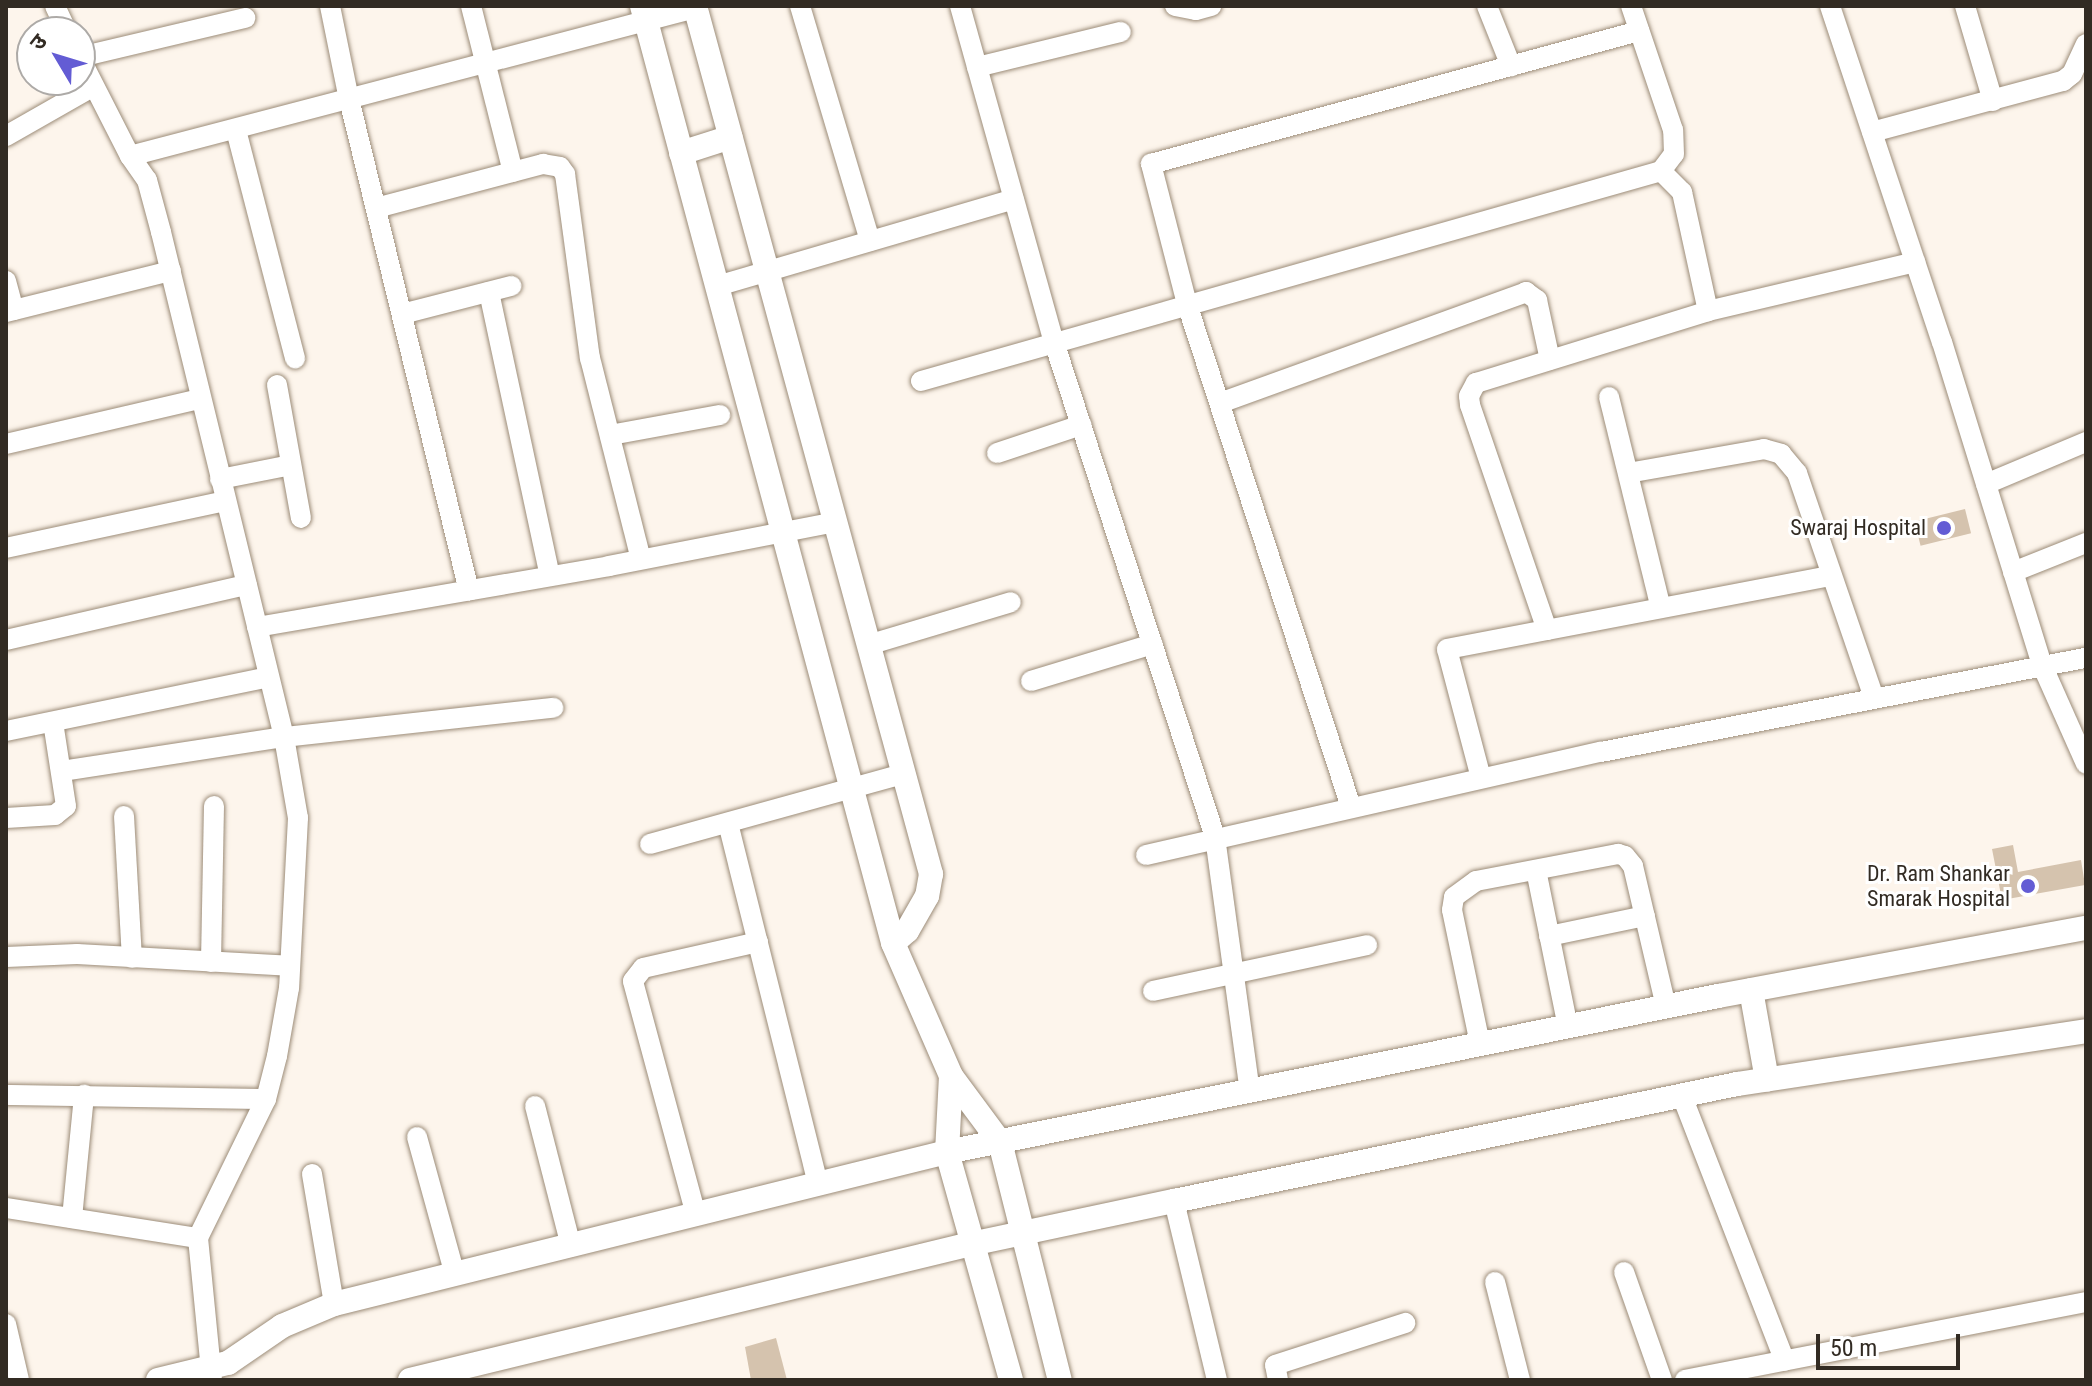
<!DOCTYPE html>
<meta charset="utf-8">
<style>
body{margin:0}
#map{position:relative;width:2092px;height:1386px;overflow:hidden;background:#fdf5ec;font-family:"Roboto Condensed","Noto Sans Devanagari",sans-serif}
div>[style]{position:absolute}
[style*='--x']{left:calc(var(--x)*1px);top:calc(var(--y)*1px);width:calc(var(--w)*1px);rotate:calc(var(--a)*1deg)}
.building>*{inset:0;background:#d5c3ae;transform-origin:0 0}
.roads{filter:drop-shadow(0 0 2px #9c8c78) drop-shadow(0 0 2px #9c8c78)}
.minor>*{height:20px;margin:-10px;padding:0 10px;transform-origin:10px;border-radius:10px;background:#fff}
.tertiary>*{height:24px;margin:-12px;padding:0 12px;transform-origin:12px;border-radius:12px;background:#fff}
.dots>*{width:22px;height:22px;translate:-50% -50%;box-sizing:border-box;border:4px solid #fff;border-radius:50%}
span{translate:-50% -50%;white-space:nowrap;text-align:center;line-height:1.15;-webkit-text-stroke:6px #fff;paint-order:stroke}
.poi-label{font-size:22px;color:#322b23}
.right{translate:-100% -50%;text-align:right}
.frame{position:absolute;inset:0;border:8px solid #322b23;pointer-events:none}
.north{position:absolute;left:16px;top:16px;width:80px;height:80px;box-sizing:border-box;background:#fff;border:2px solid #adaaa7;border-radius:50%;rotate:308deg;font-size:22px;font-weight:700;line-height:32px;text-align:center;color:#322b23}
.north::after{content:'';display:block;margin:auto;width:28px;height:36px;background:#635cd4;clip-path:polygon(50% 0,100% 100%,50% 72%,0 100%)}
.scale{position:absolute;left:1816px;top:1334px;width:144px;height:36px;box-sizing:border-box;border:4px solid #322b23;border-top:0;padding-left:10px;font-size:24px;line-height:28px;white-space:nowrap;color:#322b23;-webkit-text-stroke:6px #fff;paint-order:stroke}
</style>
<div id="map">
<div class="building">
<div style="left:1965px;top:509px;width:25px;height:52px;rotate:76deg"></div>
<div style="clip-path:polygon(2013px 845px,2018px 872px,2081px 860px,2085px 885px,2002px 900px,1992px 849px)"></div>
<div style="clip-path:polygon(776px 1338px,787px 1380px,751px 1380px,745px 1347px)"></div>
</div>
<div class="roads">
<div class="minor">
<div style="--x:55;--y:6;--w:29;--a:65"></div>
<div style="--x:330;--y:6;--w:95;--a:78.5"></div>
<div style="--x:349;--y:99;--w:506;--a:76.29"></div>
<div style="--x:471;--y:6;--w:171;--a:75.8"></div>
<div style="--x:800;--y:6;--w:245;--a:73.4"></div>
<div style="--x:960;--y:6;--w:349;--a:74.4"></div>
<div style="--x:1054;--y:342;--w:521;--a:71.98"></div>
<div style="--x:1215;--y:837;--w:256;--a:82.2"></div>
<div style="--x:1175;--y:6;--w:21;--a:11"></div>
<div style="--x:1196;--y:10;--w:16;--a:-15"></div>
<div style="--x:1487;--y:6;--w:65;--a:68.2"></div>
<div style="--x:1830;--y:6;--w:354;--a:71.6"></div>
<div style="--x:1942;--y:342;--w:338;--a:72.8"></div>
<div style="--x:2042;--y:665;--w:108;--a:66"></div>
<div style="--x:1965;--y:6;--w:99;--a:73.6"></div>
<div style="--x:80;--y:57;--w:170;--a:-13.3"></div>
<div style="--x:80;--y:58;--w:110;--a:63"></div>
<div style="--x:130;--y:156;--w:584;--a:-14.68"></div>
<div style="--x:977;--y:67;--w:148;--a:-13.7"></div>
<div style="--x:236;--y:130;--w:236;--a:75.5"></div>
<div style="--x:1872;--y:132;--w:198;--a:-15"></div>
<div style="--x:2063;--y:81;--w:11;--a:-38"></div>
<div style="--x:2072;--y:74;--w:33;--a:-65"></div>
<div style="--x:6;--y:136;--w:99;--a:-29.7"></div>
<div style="--x:130;--y:156;--w:29;--a:55"></div>
<div style="--x:147;--y:180;--w:54;--a:74.9"></div>
<div style="--x:161;--y:232;--w:520;--a:76.31"></div>
<div style="--x:284;--y:737;--w:82;--a:80.2"></div>
<div style="--x:298;--y:818;--w:170;--a:93"></div>
<div style="--x:289;--y:988;--w:69;--a:100"></div>
<div style="--x:277;--y:1056;--w:44;--a:104.3"></div>
<div style="--x:266;--y:1099;--w:155;--a:116.1"></div>
<div style="--x:198;--y:1238;--w:143;--a:84.4"></div>
<div style="--x:1661;--y:171;--w:30;--a:45"></div>
<div style="--x:1682;--y:192;--w:122;--a:77.7"></div>
<div style="--x:376;--y:208;--w:173;--a:-14.8"></div>
<div style="--x:543;--y:164;--w:17;--a:10"></div>
<div style="--x:560;--y:167;--w:9;--a:54"></div>
<div style="--x:565;--y:174;--w:186;--a:82.3"></div>
<div style="--x:590;--y:358;--w:207;--a:75.8"></div>
<div style="--x:6;--y:281;--w:30;--a:75"></div>
<div style="--x:717;--y:286;--w:309;--a:-16.3"></div>
<div style="--x:489;--y:292;--w:290;--a:77.9"></div>
<div style="--x:6;--y:312;--w:170;--a:-14"></div>
<div style="--x:402;--y:314;--w:113;--a:-14.4"></div>
<div style="--x:921;--y:381;--w:769;--a:-15.84"></div>
<div style="--x:1661;--y:171;--w:21;--a:-53"></div>
<div style="--x:1674;--y:154;--w:24;--a:-92"></div>
<div style="--x:1673;--y:130;--w:131;--a:-108.7"></div>
<div style="--x:277;--y:385;--w:135;--a:79.8"></div>
<div style="--x:1609;--y:397;--w:217;--a:76.2"></div>
<div style="--x:1220;--y:403;--w:326;--a:-19.9"></div>
<div style="--x:1526;--y:292;--w:14;--a:36"></div>
<div style="--x:1537;--y:300;--w:61;--a:77.8"></div>
<div style="--x:610;--y:435;--w:112;--a:-10.3"></div>
<div style="--x:6;--y:444;--w:199;--a:-13.1"></div>
<div style="--x:997;--y:453;--w:89;--a:-18.4"></div>
<div style="--x:1628;--y:473;--w:138;--a:-10"></div>
<div style="--x:1764;--y:449;--w:18;--a:16"></div>
<div style="--x:1781;--y:454;--w:25;--a:50"></div>
<div style="--x:1797;--y:473;--w:238;--a:71.1"></div>
<div style="--x:220;--y:479;--w:72;--a:-11.2"></div>
<div style="--x:1986;--y:484;--w:108;--a:-22.8"></div>
<div style="--x:6;--y:548;--w:224;--a:-12.1"></div>
<div style="--x:2013;--y:572;--w:79;--a:-21.7"></div>
<div style="--x:257;--y:627;--w:357;--a:-9.8"></div>
<div style="--x:609;--y:566;--w:230;--a:-11"></div>
<div style="--x:1547;--y:630;--w:238;--a:-108.9"></div>
<div style="--x:1470;--y:405;--w:9;--a:-96"></div>
<div style="--x:1469;--y:396;--w:15;--a:-62"></div>
<div style="--x:1476;--y:383;--w:243;--a:-17.2"></div>
<div style="--x:1708;--y:311;--w:213;--a:-13.3"></div>
<div style="--x:6;--y:640;--w:247;--a:-12.9"></div>
<div style="--x:868;--y:645;--w:149;--a:-16.7"></div>
<div style="--x:1031;--y:681;--w:127;--a:-16.9"></div>
<div style="--x:6;--y:731;--w:268;--a:-11.6"></div>
<div style="--x:62;--y:771;--w:225;--a:-8.7"></div>
<div style="--x:284;--y:737;--w:271;--a:-6.2"></div>
<div style="--x:1481;--y:778;--w:133;--a:-104.8"></div>
<div style="--x:1447;--y:649;--w:391;--a:-10.8"></div>
<div style="--x:1351;--y:807;--w:529;--a:-108.06"></div>
<div style="--x:1187;--y:304;--w:145;--a:-104.4"></div>
<div style="--x:1151;--y:164;--w:506;--a:-15.25"></div>
<div style="--x:124;--y:816;--w:142;--a:86.8"></div>
<div style="--x:6;--y:818;--w:49;--a:-3.5"></div>
<div style="--x:55;--y:815;--w:14;--a:-39"></div>
<div style="--x:66;--y:806;--w:85;--a:-98.8"></div>
<div style="--x:728;--y:823;--w:372;--a:76"></div>
<div style="--x:650;--y:844;--w:262;--a:-15.5"></div>
<div style="--x:1146;--y:855;--w:467;--a:-12.8"></div>
<div style="--x:1601;--y:752;--w:494;--a:-11"></div>
<div style="--x:1536;--y:870;--w:160;--a:78.5"></div>
<div style="--x:1549;--y:936;--w:98;--a:-11.8"></div>
<div style="--x:6;--y:957;--w:71;--a:-2.4"></div>
<div style="--x:77;--y:954;--w:212;--a:3.2"></div>
<div style="--x:211;--y:962;--w:156;--a:-88.9"></div>
<div style="--x:1153;--y:991;--w:219;--a:-12.1"></div>
<div style="--x:1480;--y:1044;--w:137;--a:-101.8"></div>
<div style="--x:1452;--y:910;--w:13;--a:-81"></div>
<div style="--x:1454;--y:897;--w:27;--a:-36"></div>
<div style="--x:1476;--y:881;--w:145;--a:-10.8"></div>
<div style="--x:1618;--y:854;--w:7;--a:16"></div>
<div style="--x:1625;--y:856;--w:13;--a:51"></div>
<div style="--x:1633;--y:866;--w:145;--a:76.8"></div>
<div style="--x:6;--y:1095;--w:260;--a:0.9"></div>
<div style="--x:1682;--y:1096;--w:284;--a:68.8"></div>
<div style="--x:535;--y:1106;--w:145;--a:75.6"></div>
<div style="--x:417;--y:1137;--w:143;--a:74.6"></div>
<div style="--x:312;--y:1174;--w:132;--a:80.4"></div>
<div style="--x:1174;--y:1201;--w:184;--a:76.5"></div>
<div style="--x:6;--y:1208;--w:194;--a:8.9"></div>
<div style="--x:696;--y:1215;--w:242;--a:-105.1"></div>
<div style="--x:633;--y:981;--w:16;--a:-52"></div>
<div style="--x:643;--y:968;--w:118;--a:-12.7"></div>
<div style="--x:72;--y:1218;--w:124;--a:-84.4"></div>
<div style="--x:1624;--y:1272;--w:114;--a:70.6"></div>
<div style="--x:1495;--y:1282;--w:101;--a:75.7"></div>
<div style="--x:6;--y:1324;--w:57;--a:76.9"></div>
<div style="--x:1278;--y:1380;--w:15;--a:-101"></div>
<div style="--x:1275;--y:1365;--w:137;--a:-17.9"></div>
<div style="--x:1685;--y:1380;--w:409;--a:-11"></div>
</div>
<div class="tertiary">
<div style="--x:642;--y:6;--w:970;--a:75"></div>
<div style="--x:893;--y:943;--w:145;--a:66.4"></div>
<div style="--x:951;--y:1076;--w:82;--a:53.4"></div>
<div style="--x:1000;--y:1142;--w:245;--a:75.9"></div>
<div style="--x:695;--y:6;--w:900;--a:74.79"></div>
<div style="--x:931;--y:874;--w:22;--a:100"></div>
<div style="--x:927;--y:896;--w:40;--a:119.7"></div>
<div style="--x:907;--y:931;--w:18;--a:139"></div>
<div style="--x:681;--y:153;--w:52;--a:-17.7"></div>
<div style="--x:1751;--y:990;--w:91;--a:79.9"></div>
<div style="--x:951;--y:1076;--w:76;--a:93"></div>
<div style="--x:947;--y:1152;--w:237;--a:74.3"></div>
<div style="--x:158;--y:1380;--w:72;--a:-13.7"></div>
<div style="--x:228;--y:1363;--w:65;--a:-34.4"></div>
<div style="--x:282;--y:1326;--w:56;--a:-22.9"></div>
<div style="--x:334;--y:1304;--w:632;--a:-13.93"></div>
<div style="--x:947;--y:1152;--w:787;--a:-11.44"></div>
<div style="--x:1718;--y:996;--w:374;--a:-10.5"></div>
<div style="--x:410;--y:1380;--w:577;--a:-13.63"></div>
<div style="--x:971;--y:1244;--w:208;--a:-12"></div>
<div style="--x:1174;--y:1201;--w:575;--a:-11.74"></div>
<div style="--x:1737;--y:1084;--w:353;--a:-8.6"></div>
</div>
</div>
<div class="dots">
<div style="left:1944px;top:528px;background:#635cd4"></div>
<div style="left:2028px;top:886px;background:#635cd4"></div>
</div>
<div class="poi-label">
<span class="right" style="left:1926px;top:528px">Swaraj Hospital</span>
<span class="right" style="left:2010px;top:886px">Dr. Ram Shankar<br>Smarak Hospital</span>
</div>
<div class="frame"></div>
<div class="north">उ</div>
<div class="scale">50 m</div>
</div>
